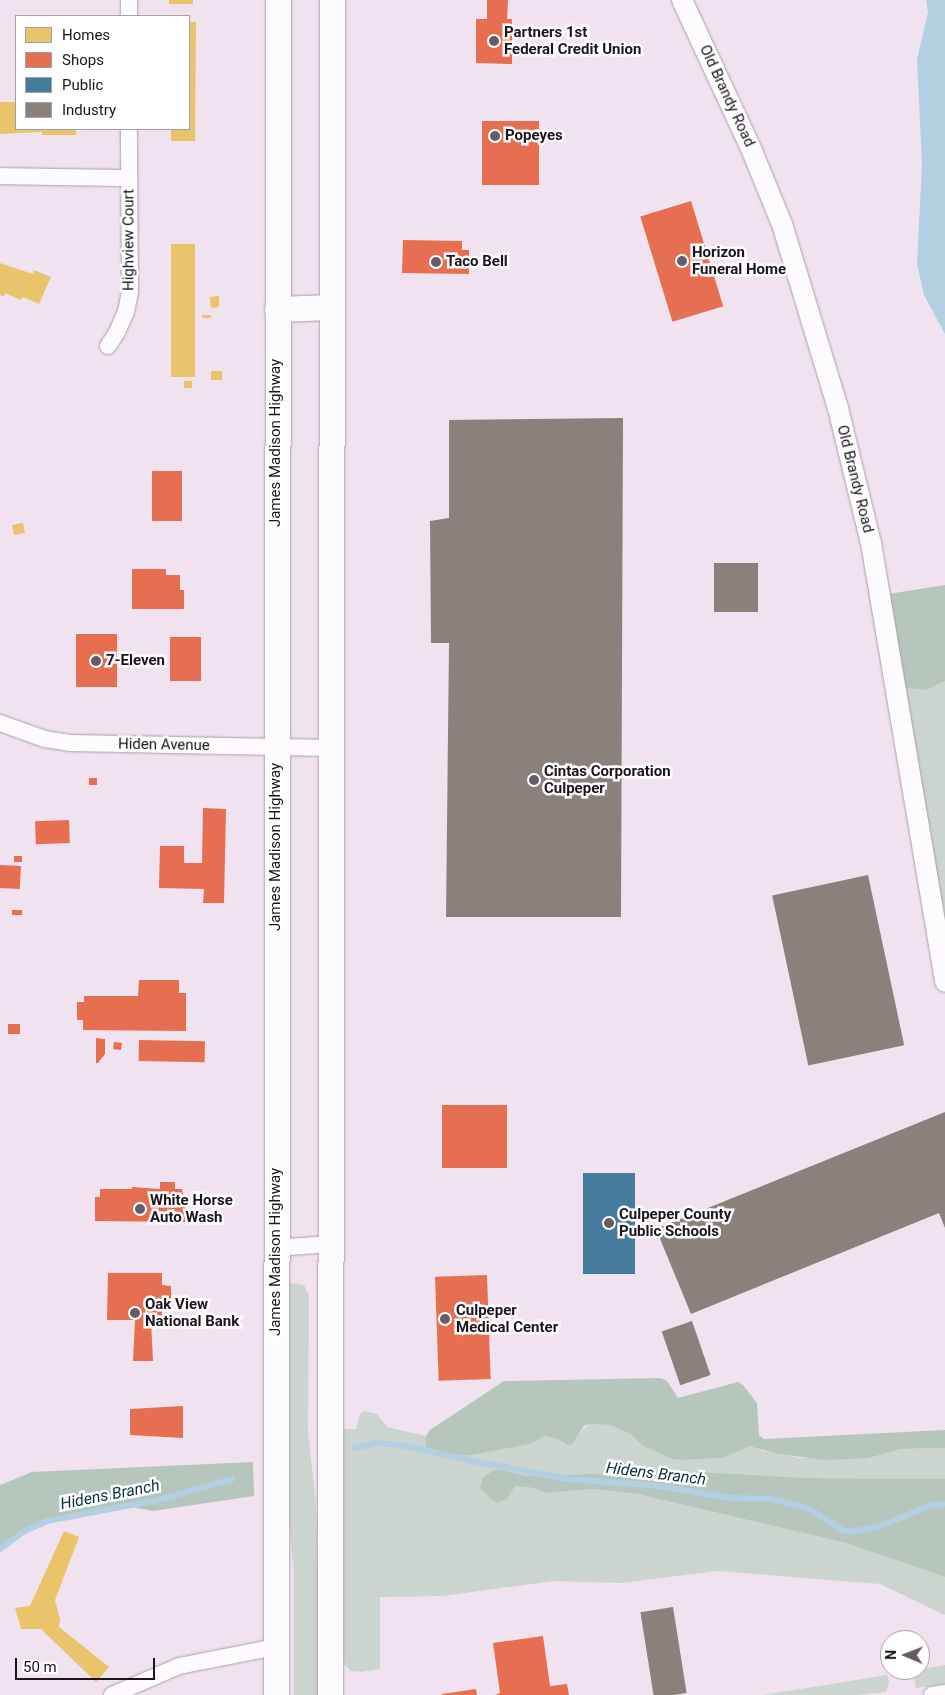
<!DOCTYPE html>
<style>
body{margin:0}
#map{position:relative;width:945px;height:1695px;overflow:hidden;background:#f0e2ef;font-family:Roboto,sans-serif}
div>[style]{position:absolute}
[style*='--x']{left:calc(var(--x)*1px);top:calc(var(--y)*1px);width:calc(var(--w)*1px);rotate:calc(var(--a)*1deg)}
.green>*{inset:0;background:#ccd4cf}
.forest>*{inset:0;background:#b7c6bd}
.water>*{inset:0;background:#b2d0e1}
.homes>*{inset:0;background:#e9c46a;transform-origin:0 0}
.shops>*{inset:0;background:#e76f51;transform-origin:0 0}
.public>*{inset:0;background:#457b9d;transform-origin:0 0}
.industry>*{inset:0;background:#8a817c;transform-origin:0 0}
.stream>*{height:5.5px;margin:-2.75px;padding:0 2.75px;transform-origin:2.75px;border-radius:2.75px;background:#b2d0e1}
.roads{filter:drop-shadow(0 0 1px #aa9fa9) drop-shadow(0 0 1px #aa9fa9)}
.minor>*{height:16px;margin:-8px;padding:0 8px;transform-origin:8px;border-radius:8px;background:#fdfbfd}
.tertiary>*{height:20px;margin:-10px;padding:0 10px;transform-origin:10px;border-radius:10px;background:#fdfbfd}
.primary>*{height:25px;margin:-12.5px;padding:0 12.5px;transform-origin:12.5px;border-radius:12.5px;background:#fdfbfd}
.dots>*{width:14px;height:14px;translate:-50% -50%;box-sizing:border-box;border:2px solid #fff;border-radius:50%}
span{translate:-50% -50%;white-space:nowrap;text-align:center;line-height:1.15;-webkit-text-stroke:5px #fff;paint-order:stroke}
.poi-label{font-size:15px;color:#1c131c;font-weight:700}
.left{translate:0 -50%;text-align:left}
.street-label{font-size:15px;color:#1c131c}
.water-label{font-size:16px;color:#053240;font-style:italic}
.legend{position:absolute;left:15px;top:15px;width:175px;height:115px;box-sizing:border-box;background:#fff;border:1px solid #a4a1a4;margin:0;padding:6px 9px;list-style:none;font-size:15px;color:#1c131c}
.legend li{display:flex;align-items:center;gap:10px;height:25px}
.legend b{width:25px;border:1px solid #a4a1a4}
.north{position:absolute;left:880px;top:1630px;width:50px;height:50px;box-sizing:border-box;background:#fff;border:1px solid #a4a1a4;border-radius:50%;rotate:271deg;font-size:14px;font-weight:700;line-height:20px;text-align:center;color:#1c131c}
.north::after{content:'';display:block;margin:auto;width:18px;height:22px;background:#665b66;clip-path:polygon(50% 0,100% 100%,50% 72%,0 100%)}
.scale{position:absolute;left:15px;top:1658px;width:140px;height:22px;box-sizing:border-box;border:2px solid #1c131c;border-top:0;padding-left:6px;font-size:15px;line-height:18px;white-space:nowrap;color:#1c131c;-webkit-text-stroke:4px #fff;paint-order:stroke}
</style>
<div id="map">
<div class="green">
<div style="clip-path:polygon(945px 681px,945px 928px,905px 688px,927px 690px)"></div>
<div style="clip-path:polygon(291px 1283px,304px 1285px,309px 1295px,308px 1431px,316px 1505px,318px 1571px,318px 1695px,294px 1695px,294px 1574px,285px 1481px,288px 1285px)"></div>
<div style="clip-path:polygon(364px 1411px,377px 1414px,387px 1427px,426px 1436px,426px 1446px,503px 1448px,531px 1444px,545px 1436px,560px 1440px,567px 1445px,589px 1424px,610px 1425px,630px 1434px,643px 1446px,672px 1459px,683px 1460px,724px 1458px,750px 1446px,756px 1446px,763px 1451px,800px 1458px,869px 1458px,901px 1449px,945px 1448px,945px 1479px,808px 1478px,685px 1471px,526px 1476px,503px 1470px,494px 1470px,483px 1477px,507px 1499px,514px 1486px,533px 1488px,546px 1493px,593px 1489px,637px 1494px,846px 1543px,945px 1577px,945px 1615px,880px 1584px,717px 1571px,621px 1583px,553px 1581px,443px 1596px,380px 1597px,380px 1669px,361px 1672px,351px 1671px,345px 1665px,342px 1658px,342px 1429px,356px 1429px,360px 1414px)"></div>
<div style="clip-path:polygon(945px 1665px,945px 1684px,916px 1688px,913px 1671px)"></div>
<div style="clip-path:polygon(887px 1675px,889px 1682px,886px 1692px,858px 1695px,763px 1695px)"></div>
</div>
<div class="forest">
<div style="clip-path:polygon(945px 585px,945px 681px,927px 690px,905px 688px,888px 594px)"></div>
<div style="clip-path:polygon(660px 1378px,667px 1381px,678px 1398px,738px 1382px,743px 1385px,757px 1403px,759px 1435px,764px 1439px,945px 1430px,945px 1448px,901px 1449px,869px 1458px,825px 1460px,777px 1454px,750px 1446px,724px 1458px,683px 1460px,672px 1459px,643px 1446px,630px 1434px,610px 1425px,589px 1424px,584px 1426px,572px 1444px,567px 1445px,560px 1440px,545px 1436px,531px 1444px,470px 1455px,438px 1457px,429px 1452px,426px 1446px,426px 1436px,430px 1430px,504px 1381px)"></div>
<div style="clip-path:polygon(253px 1462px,254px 1496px,153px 1511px,125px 1506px,36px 1526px,56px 1519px,52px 1517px,25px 1531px,0 1549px,0 1485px,32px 1472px)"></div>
<div style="clip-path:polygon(494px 1470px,503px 1470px,526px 1476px,685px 1471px,808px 1478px,945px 1479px,945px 1577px,846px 1543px,637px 1494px,593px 1489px,546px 1493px,533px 1488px,515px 1486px,507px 1499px,498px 1503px,493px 1501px,480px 1488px,483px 1477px)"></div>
</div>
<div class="water">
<div style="clip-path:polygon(926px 0,945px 0,945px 334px,924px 295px,917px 264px,922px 165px,917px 59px,928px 13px)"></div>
</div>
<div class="homes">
<div style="left:169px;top:0;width:24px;height:4px"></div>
<div style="clip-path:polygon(189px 22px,196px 22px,195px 141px,171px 141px,171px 129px,189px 129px)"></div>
<div style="clip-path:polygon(0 102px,16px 102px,16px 129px,76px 129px,76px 135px,42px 135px,42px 132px,0 134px)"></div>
<div style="left:171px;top:244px;width:24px;height:133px"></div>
<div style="clip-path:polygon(0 263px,33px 274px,34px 270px,51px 277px,39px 304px,23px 297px,21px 300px,5px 293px,4px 297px,0 295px)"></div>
<div style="clip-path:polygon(219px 296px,219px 307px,211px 308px,210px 297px)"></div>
<div style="left:202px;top:315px;width:9px;height:3px"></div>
<div style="left:211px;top:371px;width:11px;height:9px"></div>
<div style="left:184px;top:381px;width:8px;height:7px"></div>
<div style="left:23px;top:523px;width:10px;height:11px;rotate:79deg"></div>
<div style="clip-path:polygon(64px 1531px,79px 1537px,55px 1600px,60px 1620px,59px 1627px,109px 1667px,96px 1682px,41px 1629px,21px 1629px,15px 1608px,30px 1606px)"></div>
</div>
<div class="shops">
<div style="clip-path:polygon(487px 0,508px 0,507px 19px,512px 19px,512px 64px,476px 63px,476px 19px,487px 19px)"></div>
<div style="left:482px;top:121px;width:57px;height:64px"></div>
<div style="left:691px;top:201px;width:110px;height:53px;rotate:73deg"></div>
<div style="clip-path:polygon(403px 240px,462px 241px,462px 250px,469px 250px,469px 274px,402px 273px)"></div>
<div style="left:152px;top:471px;width:30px;height:50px"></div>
<div style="clip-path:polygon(132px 569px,166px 569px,166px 575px,180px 575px,180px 590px,184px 590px,184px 609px,132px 609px)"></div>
<div style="left:76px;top:634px;width:41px;height:53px"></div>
<div style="left:170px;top:637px;width:31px;height:44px"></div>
<div style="left:89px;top:778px;width:8px;height:7px"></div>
<div style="clip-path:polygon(203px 808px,226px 809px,224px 903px,203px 903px,204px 889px,159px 888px,160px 846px,184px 846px,184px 863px,202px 863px)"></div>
<div style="left:69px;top:820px;width:23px;height:34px;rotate:88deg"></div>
<div style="left:14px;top:856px;width:8px;height:6px"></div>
<div style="left:0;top:865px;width:21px;height:23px;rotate:3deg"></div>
<div style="left:12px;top:910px;width:10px;height:5px"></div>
<div style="clip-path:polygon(139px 980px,179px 980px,179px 993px,186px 993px,186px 1031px,83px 1030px,83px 1020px,77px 1020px,77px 1002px,84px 1002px,84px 996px,138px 996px)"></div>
<div style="left:8px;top:1024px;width:12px;height:10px"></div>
<div style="clip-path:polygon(96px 1038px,105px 1039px,105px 1054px,98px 1063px,96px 1063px)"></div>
<div style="left:139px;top:1040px;width:66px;height:21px;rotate:1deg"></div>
<div style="left:114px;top:1042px;width:8px;height:7px;rotate:7deg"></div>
<div style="left:442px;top:1105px;width:65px;height:63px"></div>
<div style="clip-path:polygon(160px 1182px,175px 1182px,175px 1189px,182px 1189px,183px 1197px,186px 1197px,186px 1222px,95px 1221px,95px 1197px,100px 1197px,100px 1189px,132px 1189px,132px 1187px,160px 1189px)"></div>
<div style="clip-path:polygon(108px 1273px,162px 1273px,162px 1285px,171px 1286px,171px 1307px,162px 1307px,162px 1320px,151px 1320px,153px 1361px,133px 1361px,135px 1320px,107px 1320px)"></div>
<div style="left:487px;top:1275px;width:104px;height:52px;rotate:88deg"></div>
<div style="clip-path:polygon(183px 1406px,183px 1438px,130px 1435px,130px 1409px)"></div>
<div style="clip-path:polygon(543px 1636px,550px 1686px,567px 1684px,569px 1695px,495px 1695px,500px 1693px,493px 1643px)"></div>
<div style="clip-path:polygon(476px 1689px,477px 1695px,442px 1695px,442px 1694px)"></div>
</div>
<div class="public">
<div style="left:583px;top:1173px;width:52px;height:101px"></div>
</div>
<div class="industry">
<div style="clip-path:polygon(623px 418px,621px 917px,446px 917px,449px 643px,431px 643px,430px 521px,449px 518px,449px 420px)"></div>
<div style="left:714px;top:563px;width:44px;height:49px"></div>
<div style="left:868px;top:875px;width:174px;height:98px;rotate:78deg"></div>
<div style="clip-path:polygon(945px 1112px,945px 1228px,939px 1213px,691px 1314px,656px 1229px)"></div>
<div style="left:692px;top:1321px;width:57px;height:32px;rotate:71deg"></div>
<div style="left:673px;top:1607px;width:87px;height:33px;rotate:81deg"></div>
</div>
<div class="stream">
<div style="--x:355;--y:1448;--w:23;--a:-13"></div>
<div style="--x:377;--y:1443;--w:30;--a:6"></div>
<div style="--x:407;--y:1446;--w:62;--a:13.1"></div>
<div style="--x:467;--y:1460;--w:104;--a:10.6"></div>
<div style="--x:569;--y:1479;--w:90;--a:4.4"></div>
<div style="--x:659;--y:1486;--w:72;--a:9.6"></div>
<div style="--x:730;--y:1498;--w:42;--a:1.4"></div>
<div style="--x:772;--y:1499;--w:39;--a:15"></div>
<div style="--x:810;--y:1509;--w:38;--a:33"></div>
<div style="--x:842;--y:1530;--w:9;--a:13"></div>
<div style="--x:851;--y:1532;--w:30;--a:-12"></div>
<div style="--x:880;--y:1526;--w:56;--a:-22"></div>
<div style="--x:932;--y:1505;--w:13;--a:-4"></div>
<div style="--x:0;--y:1549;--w:31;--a:-36"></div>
<div style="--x:25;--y:1531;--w:24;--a:-24"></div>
<div style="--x:47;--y:1521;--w:118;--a:-10.7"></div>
<div style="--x:163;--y:1499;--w:72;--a:-16.2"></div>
</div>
<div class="roads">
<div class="minor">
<div style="--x:129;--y:0;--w:16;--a:90"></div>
<div style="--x:0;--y:176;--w:129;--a:0.9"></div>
<div style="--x:108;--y:346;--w:17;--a:-57"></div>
<div style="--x:117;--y:332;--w:22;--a:-66"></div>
<div style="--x:126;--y:312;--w:21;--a:-79"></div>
<div style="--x:130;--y:291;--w:162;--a:-90.4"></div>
<div style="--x:0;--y:723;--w:48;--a:19.6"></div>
<div style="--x:45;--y:739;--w:25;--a:9"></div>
<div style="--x:70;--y:743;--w:261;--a:1.1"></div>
<div style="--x:275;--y:1248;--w:56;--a:-4.1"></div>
<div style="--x:112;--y:1695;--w:73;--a:-23.4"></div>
<div style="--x:179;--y:1666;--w:99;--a:-11.1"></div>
<div style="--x:932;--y:1695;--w:13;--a:-9"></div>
</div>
<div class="tertiary">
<div style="--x:682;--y:0;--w:166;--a:65.1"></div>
<div style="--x:752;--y:151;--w:79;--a:67.7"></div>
<div style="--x:782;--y:224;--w:192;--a:73.1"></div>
<div style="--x:838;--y:408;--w:139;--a:76.3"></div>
<div style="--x:871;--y:543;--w:445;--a:80.4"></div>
</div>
<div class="primary">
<div style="--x:277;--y:309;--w:55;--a:-2.1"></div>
<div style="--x:276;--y:1695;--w:1695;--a:-89.93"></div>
<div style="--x:330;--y:1695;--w:1695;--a:-89.93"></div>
</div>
</div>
<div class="dots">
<div style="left:494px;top:41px;background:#665b66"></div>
<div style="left:495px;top:136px;background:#665b66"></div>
<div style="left:682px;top:261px;background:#665b66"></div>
<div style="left:436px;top:262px;background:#665b66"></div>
<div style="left:96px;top:661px;background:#665b66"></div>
<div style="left:534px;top:780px;background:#665b66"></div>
<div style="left:140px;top:1209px;background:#665b66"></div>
<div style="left:609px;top:1223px;background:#665b66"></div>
<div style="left:135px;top:1313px;background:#665b66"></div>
<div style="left:445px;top:1319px;background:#665b66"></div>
</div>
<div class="poi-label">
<span class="left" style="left:504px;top:41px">Partners 1st<br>Federal Credit Union</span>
<span class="left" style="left:505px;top:136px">Popeyes</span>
<span class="left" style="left:692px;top:261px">Horizon<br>Funeral Home</span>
<span class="left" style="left:446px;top:262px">Taco Bell</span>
<span class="left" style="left:106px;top:661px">7-Eleven</span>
<span class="left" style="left:544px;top:780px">Cintas Corporation<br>Culpeper</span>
<span class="left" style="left:150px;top:1209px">White Horse<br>Auto Wash</span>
<span class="left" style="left:619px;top:1223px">Culpeper County<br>Public Schools</span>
<span class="left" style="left:145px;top:1313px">Oak View<br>National Bank</span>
<span class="left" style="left:456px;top:1319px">Culpeper<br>Medical Center</span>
</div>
<div class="street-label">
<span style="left:727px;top:96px;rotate:65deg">Old Brandy Road</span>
<span style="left:129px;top:240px;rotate:-90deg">Highview Court</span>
<span style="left:276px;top:443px;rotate:-90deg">James Madison Highway</span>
<span style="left:855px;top:479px;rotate:76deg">Old Brandy Road</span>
<span style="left:164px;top:745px;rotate:1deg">Hiden Avenue</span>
<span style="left:276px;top:847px;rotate:-90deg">James Madison Highway</span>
<span style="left:276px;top:1252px;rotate:-90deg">James Madison Highway</span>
</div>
<div class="water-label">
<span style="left:656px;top:1474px;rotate:7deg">Hidens Branch</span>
<span style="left:110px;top:1495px;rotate:-11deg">Hidens Branch</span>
</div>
<ul class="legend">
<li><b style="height:14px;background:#e9c46a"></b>Homes</li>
<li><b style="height:14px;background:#e76f51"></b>Shops</li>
<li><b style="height:14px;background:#457b9d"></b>Public</li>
<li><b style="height:14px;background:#8a817c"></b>Industry</li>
</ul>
<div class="north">N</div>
<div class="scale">50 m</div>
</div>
